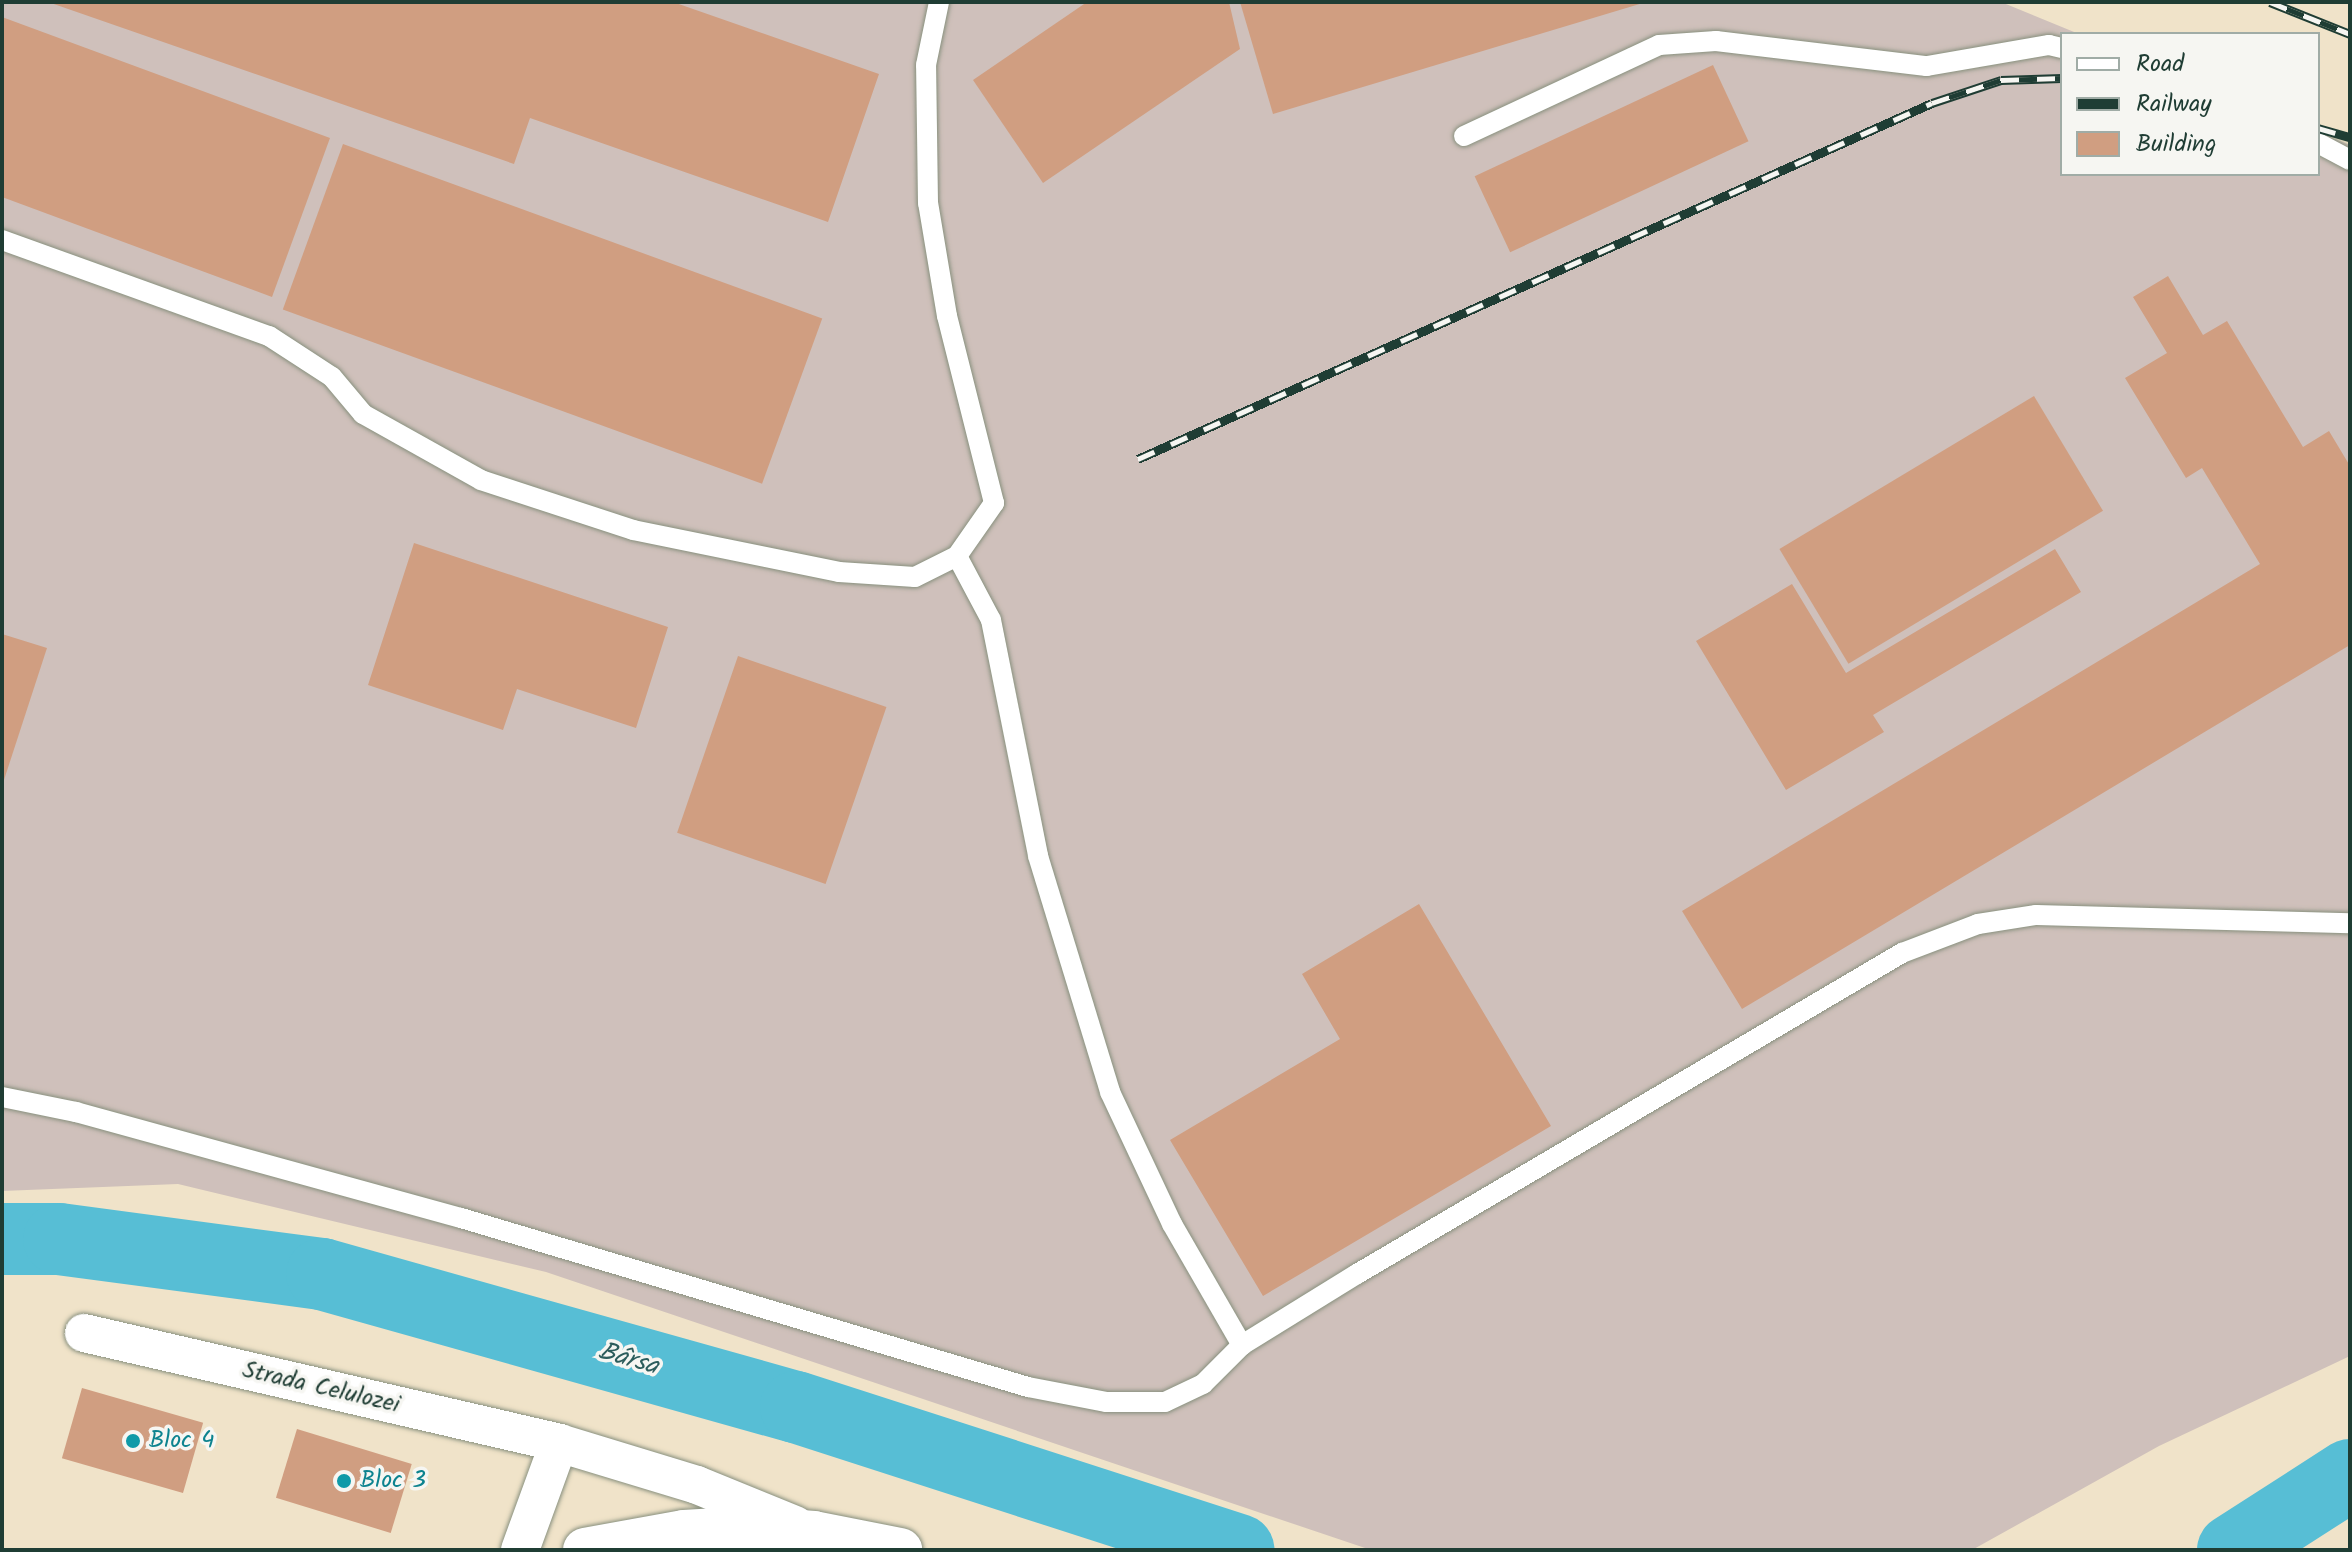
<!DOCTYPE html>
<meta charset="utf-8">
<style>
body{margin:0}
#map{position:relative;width:2352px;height:1552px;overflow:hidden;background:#f0e3c9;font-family:Kalam,sans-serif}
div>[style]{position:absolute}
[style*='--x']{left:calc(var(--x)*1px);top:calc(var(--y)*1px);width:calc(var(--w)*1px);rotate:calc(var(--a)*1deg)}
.industrial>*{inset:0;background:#cfc0bb}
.river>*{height:72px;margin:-36px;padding:0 36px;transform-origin:36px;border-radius:36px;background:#57bed5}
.building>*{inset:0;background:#d09e81;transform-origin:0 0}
.roads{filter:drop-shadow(0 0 2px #88907e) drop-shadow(0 0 2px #88907e)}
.lane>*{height:20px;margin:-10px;padding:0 10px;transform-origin:10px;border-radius:10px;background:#fff}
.street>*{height:38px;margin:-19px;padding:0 19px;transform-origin:19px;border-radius:19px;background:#fff}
.secondary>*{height:44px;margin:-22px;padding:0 22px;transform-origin:22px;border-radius:22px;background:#fff}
.rail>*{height:9px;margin-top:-4.5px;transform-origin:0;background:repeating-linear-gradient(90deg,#f6f6f2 0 18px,#1f3d34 0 36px);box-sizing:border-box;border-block:2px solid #1f3d34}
.dots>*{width:22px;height:22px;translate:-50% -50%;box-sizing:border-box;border:4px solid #f6f6f2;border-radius:50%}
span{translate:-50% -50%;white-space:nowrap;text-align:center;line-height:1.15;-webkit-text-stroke:7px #f6f6f2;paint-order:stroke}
.street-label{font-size:24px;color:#1f3d34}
.culture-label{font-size:24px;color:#0d838f}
.left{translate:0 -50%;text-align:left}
.water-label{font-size:26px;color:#2d5d5c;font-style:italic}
.frame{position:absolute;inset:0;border:4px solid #1f3d34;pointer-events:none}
.legend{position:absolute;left:2060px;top:32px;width:260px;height:144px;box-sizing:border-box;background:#f6f6f2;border:2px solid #a0aca6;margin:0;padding:10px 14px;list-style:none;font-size:24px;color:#1f3d34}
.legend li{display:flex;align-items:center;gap:16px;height:40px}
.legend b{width:40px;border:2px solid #a0aca6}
</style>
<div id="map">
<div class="industrial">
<div style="clip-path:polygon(2px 2px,2001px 2px,2079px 34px,2062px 34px,2062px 174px,2318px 174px,2318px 132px,2350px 145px,2350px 1356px,2159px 1446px,1972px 1550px,1371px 1550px,546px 1272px,178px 1184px,2px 1191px)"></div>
</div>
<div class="river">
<div style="--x:2;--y:1239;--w:57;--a:0"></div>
<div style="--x:59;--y:1239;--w:265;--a:7.6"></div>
<div style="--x:322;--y:1274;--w:492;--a:15.7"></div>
<div style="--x:796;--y:1407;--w:465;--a:17.9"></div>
<div style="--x:2233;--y:1550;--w:139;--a:-32.7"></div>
</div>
<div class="building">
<div style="clip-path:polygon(48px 2px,673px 2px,879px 74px,828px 222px,530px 118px,514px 164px)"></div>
<div style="clip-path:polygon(1087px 2px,1229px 2px,1240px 49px,1043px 183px,973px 80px)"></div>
<div style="clip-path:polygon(1240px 2px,1643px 2px,1643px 3px,1273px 114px)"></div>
<div style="clip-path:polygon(2px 17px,330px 138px,272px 297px,2px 197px)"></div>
<div style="left:1713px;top:65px;width:84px;height:263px;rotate:65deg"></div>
<div style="left:343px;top:144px;width:510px;height:176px;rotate:20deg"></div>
<div style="clip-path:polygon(2168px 276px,2203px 335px,2227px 321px,2303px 447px,2329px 431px,2350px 466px,2350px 645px,1742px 1009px,1682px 911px,2260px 564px,2202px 468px,2186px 478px,2125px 378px,2167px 353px,2133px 297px)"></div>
<div style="left:2034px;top:396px;width:134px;height:297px;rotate:59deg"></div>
<div style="clip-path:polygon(414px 543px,668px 627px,636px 728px,517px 689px,503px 730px,368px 685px)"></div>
<div style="clip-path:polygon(2055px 549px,2081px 592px,1873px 715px,1884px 732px,1786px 790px,1696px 641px,1792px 584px,1846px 673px)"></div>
<div style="clip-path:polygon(2px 634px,47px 648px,3px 783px,2px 783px)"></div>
<div style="left:738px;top:656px;width:157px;height:187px;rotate:19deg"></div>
<div style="clip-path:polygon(1419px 904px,1551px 1126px,1263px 1296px,1170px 1140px,1340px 1039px,1302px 974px)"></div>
<div style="left:82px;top:1388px;width:126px;height:73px;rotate:16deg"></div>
<div style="left:297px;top:1429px;width:120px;height:72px;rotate:17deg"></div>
</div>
<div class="roads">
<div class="lane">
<div style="--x:1464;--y:136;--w:215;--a:-25"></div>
<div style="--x:1659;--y:45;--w:57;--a:-4"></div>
<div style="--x:1716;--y:41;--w:212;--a:6.8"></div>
<div style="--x:1927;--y:66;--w:124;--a:-9.8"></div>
<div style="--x:2049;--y:45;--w:13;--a:13"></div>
<div style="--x:2318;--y:143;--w:36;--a:28"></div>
<div style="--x:2;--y:240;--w:284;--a:19.8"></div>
<div style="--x:269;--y:336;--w:75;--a:33.1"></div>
<div style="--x:332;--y:377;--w:48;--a:50"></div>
<div style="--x:363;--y:414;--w:135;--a:29.2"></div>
<div style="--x:481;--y:480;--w:160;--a:18.2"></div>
<div style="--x:633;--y:530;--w:210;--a:11.5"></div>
<div style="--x:839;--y:572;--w:76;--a:3.8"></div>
<div style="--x:915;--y:577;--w:47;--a:-26.6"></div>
<div style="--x:957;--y:556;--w:65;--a:-55.1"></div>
<div style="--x:994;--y:503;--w:193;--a:-104.1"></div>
<div style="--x:947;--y:316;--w:115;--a:-99.5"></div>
<div style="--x:928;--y:203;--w:138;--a:-90.8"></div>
<div style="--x:926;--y:65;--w:64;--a:-78.3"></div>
<div style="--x:957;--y:556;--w:72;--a:62"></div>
<div style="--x:991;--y:620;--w:241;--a:78.7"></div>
<div style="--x:1038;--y:856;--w:247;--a:73"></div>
<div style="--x:1110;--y:1092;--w:146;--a:64.8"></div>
<div style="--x:1172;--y:1224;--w:140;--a:60"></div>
<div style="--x:2;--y:1097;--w:76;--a:11.5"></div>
<div style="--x:76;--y:1112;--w:399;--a:15.4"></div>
<div style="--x:461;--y:1218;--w:592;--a:16.6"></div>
<div style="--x:1028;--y:1387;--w:79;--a:10.9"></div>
<div style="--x:1106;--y:1402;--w:59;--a:0"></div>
<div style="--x:1165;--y:1402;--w:42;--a:-25.3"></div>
<div style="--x:1203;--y:1384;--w:55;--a:-45"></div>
<div style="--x:1242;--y:1345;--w:135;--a:-31.7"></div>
<div style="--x:1357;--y:1274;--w:633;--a:-30.5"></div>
<div style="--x:1902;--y:953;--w:81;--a:-20.9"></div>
<div style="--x:1978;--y:924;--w:59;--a:-8.8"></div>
<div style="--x:2036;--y:915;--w:314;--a:1.5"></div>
</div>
<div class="street">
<div style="--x:84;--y:1333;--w:488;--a:13"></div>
<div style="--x:559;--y:1443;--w:144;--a:16.9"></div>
<div style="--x:697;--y:1485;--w:106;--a:22.2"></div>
<div style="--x:520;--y:1550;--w:114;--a:-70"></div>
</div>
<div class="secondary">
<div style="--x:585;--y:1550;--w:101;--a:-10.3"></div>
<div style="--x:684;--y:1532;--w:66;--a:-3.5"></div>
<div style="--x:750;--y:1528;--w:64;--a:4.5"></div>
<div style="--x:814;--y:1533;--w:88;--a:11.2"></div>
</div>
</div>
<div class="rail">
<div style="--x:2270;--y:2;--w:86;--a:21.8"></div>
<div style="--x:2318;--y:128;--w:33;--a:16"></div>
<div style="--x:1138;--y:459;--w:870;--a:-24.15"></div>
<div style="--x:1932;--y:103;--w:73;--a:-18.4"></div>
<div style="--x:2001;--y:80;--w:61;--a:-1.9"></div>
</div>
<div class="dots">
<div style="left:133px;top:1441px;background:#0f9aa8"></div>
<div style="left:344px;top:1481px;background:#0f9aa8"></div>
</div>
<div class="street-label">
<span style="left:321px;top:1388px;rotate:13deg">Strada Celulozei</span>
</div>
<div class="culture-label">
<span class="left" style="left:149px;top:1441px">Bloc 4</span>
<span class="left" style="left:360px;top:1481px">Bloc 3</span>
</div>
<div class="water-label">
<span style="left:628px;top:1360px;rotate:16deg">Bârsa</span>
</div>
<div class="frame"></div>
<ul class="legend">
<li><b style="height:10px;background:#fff"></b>Road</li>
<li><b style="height:10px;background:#1f3d34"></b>Railway</li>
<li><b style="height:22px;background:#d09e81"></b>Building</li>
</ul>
</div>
